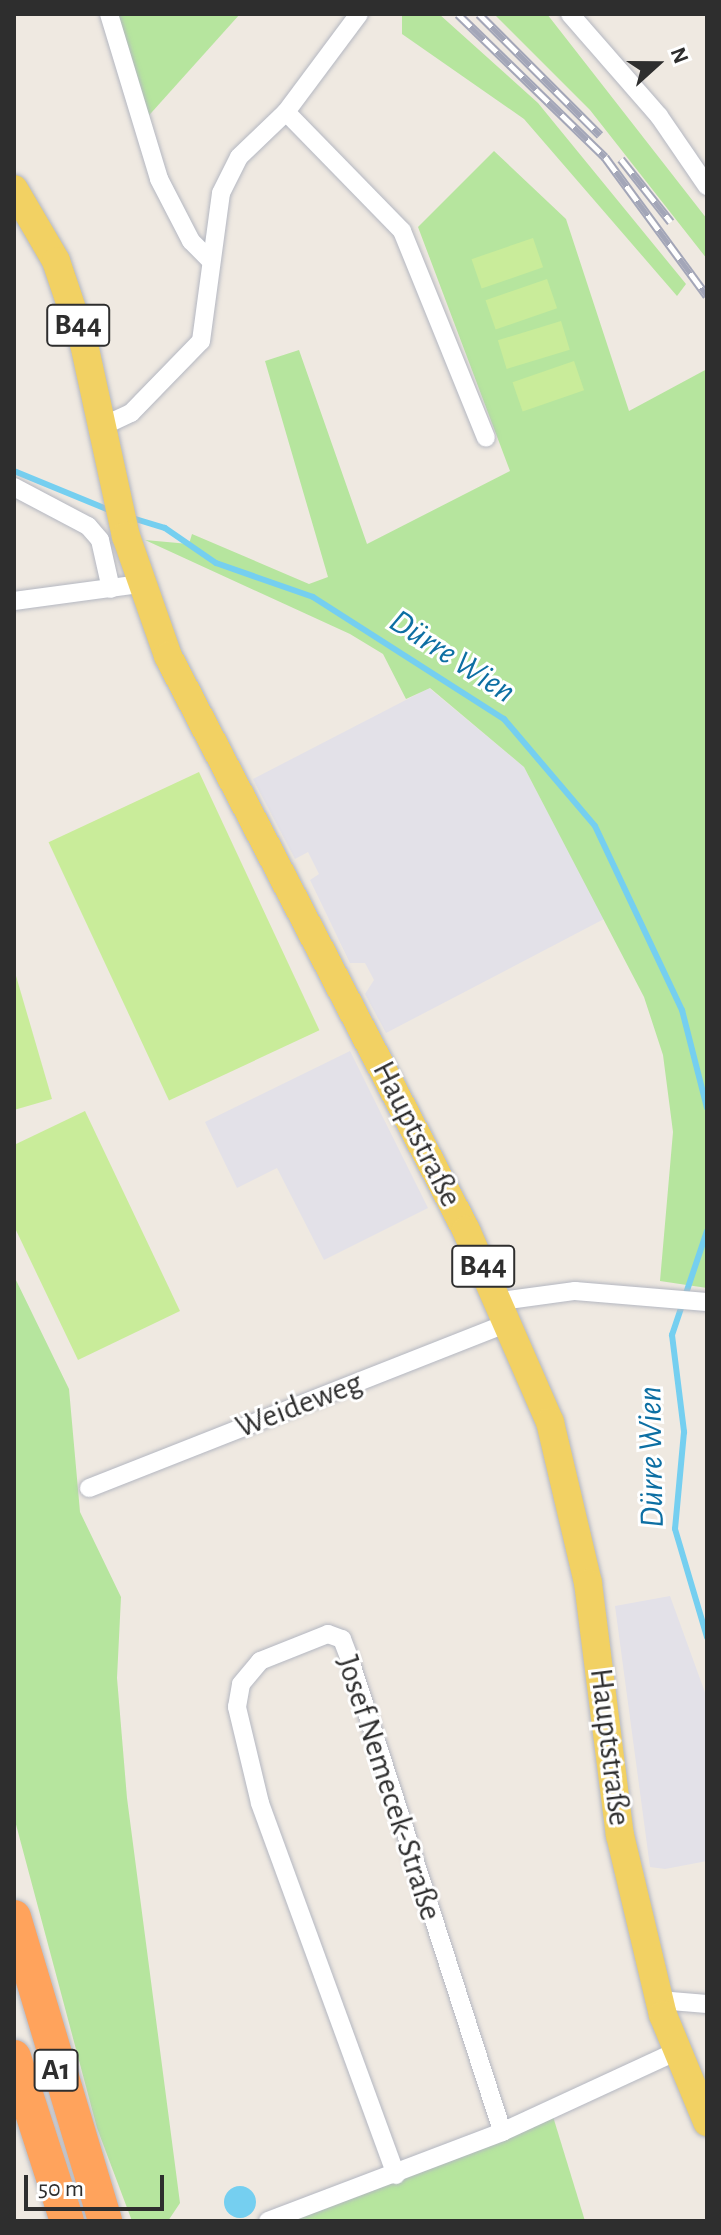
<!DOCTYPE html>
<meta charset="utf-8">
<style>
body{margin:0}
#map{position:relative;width:721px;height:2235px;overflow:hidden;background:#efe9e1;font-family:"Alegreya Sans",sans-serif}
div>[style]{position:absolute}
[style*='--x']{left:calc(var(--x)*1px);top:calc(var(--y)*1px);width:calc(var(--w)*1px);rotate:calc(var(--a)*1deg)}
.industrial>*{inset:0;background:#e3e1e8}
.green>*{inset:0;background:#b6e59e}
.pitch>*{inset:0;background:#c9ec9a;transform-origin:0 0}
.water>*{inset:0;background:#75cff0}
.round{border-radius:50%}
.stream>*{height:6px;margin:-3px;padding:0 3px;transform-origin:3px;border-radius:3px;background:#75cff0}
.roads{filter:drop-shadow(0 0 2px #b4b7c1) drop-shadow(0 0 2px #b4b7c1)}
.street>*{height:18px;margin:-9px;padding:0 9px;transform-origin:9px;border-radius:9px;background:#fff}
.primary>*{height:28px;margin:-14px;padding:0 14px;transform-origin:14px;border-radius:14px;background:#f2d163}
.highway>*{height:34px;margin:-17px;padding:0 17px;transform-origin:17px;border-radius:17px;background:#ffa35c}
.rail>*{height:9px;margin-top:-4.5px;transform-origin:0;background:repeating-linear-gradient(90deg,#fff 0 18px,#a3a6b8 0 36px);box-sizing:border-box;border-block:2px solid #a3a6b8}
span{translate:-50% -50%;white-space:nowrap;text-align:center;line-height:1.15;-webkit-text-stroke:6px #fff;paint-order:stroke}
.shield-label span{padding:2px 6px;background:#fff;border:2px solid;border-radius:6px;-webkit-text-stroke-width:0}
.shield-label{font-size:30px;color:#2e2e2e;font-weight:700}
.street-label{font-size:32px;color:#2e2e2e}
.water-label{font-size:34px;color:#0d6fa3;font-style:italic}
.frame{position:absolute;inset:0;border:16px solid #2e2e2e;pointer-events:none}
.north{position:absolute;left:617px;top:24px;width:80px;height:80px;-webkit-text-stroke:6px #fff;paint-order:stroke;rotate:69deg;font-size:22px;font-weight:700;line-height:32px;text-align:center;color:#2e2e2e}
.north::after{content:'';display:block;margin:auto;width:28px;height:36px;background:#2e2e2e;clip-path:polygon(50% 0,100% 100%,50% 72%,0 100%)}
.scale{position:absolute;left:24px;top:2175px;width:140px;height:36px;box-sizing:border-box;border:4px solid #2e2e2e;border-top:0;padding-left:10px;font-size:24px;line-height:28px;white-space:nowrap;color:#2e2e2e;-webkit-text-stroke:6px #fff;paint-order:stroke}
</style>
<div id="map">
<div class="industrial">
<div style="clip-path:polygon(429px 688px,524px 767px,604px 919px,386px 1033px,365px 994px,374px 980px,365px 963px,350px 963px,310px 880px,319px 874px,308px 852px,295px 859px,253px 779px)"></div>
<div style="clip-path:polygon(350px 1051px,428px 1208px,324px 1260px,277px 1168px,237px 1188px,205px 1122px)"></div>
<div style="clip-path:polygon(670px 1596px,707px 1698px,707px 1861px,665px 1869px,650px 1867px,615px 1606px)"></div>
</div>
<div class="green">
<div style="clip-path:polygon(109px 14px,240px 14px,143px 122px)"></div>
<div style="clip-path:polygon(402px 14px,439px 14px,538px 103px,686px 284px,677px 296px,524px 119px,402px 34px)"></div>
<div style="clip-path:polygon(494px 14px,547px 14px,707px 219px,707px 259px,590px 110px)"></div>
<div style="clip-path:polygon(494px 151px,566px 219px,629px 411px,707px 369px,707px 1288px,660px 1281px,673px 1132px,663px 1055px,644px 997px,524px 767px,430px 688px,406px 699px,383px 654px,350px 634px,145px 540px,189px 544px,192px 534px,309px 584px,328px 577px,265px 361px,299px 350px,367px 544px,510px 471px,418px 227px)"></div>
<div style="clip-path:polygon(14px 1276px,69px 1389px,80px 1512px,121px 1597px,117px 1678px,127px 1798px,180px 2203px,168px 2221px,132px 2221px,97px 2128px,14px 1817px)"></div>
<div style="clip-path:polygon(551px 2110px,585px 2221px,268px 2221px)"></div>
</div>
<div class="pitch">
<div style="left:533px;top:238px;width:31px;height:65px;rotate:71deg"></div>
<div style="left:547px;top:279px;width:31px;height:65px;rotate:71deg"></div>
<div style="left:561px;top:321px;width:30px;height:66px;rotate:73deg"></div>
<div style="left:574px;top:361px;width:31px;height:65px;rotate:71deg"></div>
<div style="left:199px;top:772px;width:285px;height:166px;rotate:65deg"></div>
<div style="clip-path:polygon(14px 969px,52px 1099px,14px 1110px)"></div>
<div style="clip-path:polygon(85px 1111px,180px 1311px,78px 1360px,14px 1226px,14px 1145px)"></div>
</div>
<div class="water">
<div class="round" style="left:224px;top:2186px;width:32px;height:32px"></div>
</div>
<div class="stream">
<div style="--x:14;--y:471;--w:108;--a:22.3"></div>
<div style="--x:132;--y:518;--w:34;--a:17"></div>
<div style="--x:165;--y:528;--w:62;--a:34.5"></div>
<div style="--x:216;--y:563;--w:103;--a:19.3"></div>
<div style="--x:313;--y:597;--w:227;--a:32.6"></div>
<div style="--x:504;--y:719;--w:140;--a:49.6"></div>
<div style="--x:595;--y:826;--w:204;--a:64.7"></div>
<div style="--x:682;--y:1010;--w:101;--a:75.7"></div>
<div style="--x:707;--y:1231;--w:110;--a:108.6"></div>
<div style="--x:672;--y:1335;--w:98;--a:82.9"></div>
<div style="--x:684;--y:1432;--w:97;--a:95.3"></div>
<div style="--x:675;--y:1529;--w:113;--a:73.5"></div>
</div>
<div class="roads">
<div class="street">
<div style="--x:109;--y:14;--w:172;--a:73.1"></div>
<div style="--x:159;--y:179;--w:70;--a:62.7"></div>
<div style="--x:191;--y:241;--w:27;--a:45"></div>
<div style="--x:570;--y:14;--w:135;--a:48.9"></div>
<div style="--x:659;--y:116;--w:85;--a:55.6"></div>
<div style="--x:286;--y:112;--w:166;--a:45.7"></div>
<div style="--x:402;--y:231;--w:223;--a:67.9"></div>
<div style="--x:103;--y:426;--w:31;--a:-25"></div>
<div style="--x:131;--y:413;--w:100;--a:-45.8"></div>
<div style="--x:201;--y:341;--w:149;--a:-82.3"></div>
<div style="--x:221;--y:193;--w:40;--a:-63.4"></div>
<div style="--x:239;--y:157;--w:65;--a:-43.8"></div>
<div style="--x:286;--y:112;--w:122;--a:-53.3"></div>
<div style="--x:14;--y:487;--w:84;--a:27.8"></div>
<div style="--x:88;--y:526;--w:18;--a:49"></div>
<div style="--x:100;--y:540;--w:50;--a:77.3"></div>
<div style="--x:14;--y:601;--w:126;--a:-7.7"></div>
<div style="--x:501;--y:1301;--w:75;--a:-7.7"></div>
<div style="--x:575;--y:1291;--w:132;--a:4.8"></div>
<div style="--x:89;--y:1488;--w:453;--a:-21.5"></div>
<div style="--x:659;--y:2000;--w:48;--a:4.8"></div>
<div style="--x:396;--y:2175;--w:396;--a:-110.1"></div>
<div style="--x:260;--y:1803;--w:99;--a:-103.5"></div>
<div style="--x:237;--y:1707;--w:23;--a:-80"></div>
<div style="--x:241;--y:1684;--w:30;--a:-50"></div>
<div style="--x:260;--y:1661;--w:73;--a:-21.7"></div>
<div style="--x:328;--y:1634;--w:15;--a:20"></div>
<div style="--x:342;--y:1639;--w:19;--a:69"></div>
<div style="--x:349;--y:1657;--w:499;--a:72.1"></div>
<div style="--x:268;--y:2221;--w:250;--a:-20.8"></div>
<div style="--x:502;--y:2132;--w:193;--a:-24.8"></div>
</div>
<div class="primary">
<div style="--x:14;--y:189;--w:83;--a:59.7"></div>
<div style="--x:56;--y:261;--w:88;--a:71.4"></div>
<div style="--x:84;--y:344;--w:197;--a:77.7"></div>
<div style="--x:126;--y:536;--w:127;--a:70.7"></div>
<div style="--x:168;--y:656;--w:647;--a:62.56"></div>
<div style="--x:466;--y:1230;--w:210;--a:66.4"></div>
<div style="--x:550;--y:1422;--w:165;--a:76.7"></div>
<div style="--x:588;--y:1583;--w:254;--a:82.8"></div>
<div style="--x:620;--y:1835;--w:185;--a:76.6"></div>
<div style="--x:663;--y:2015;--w:116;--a:67.6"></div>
</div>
<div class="highway">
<div style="--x:14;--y:1917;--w:317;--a:73.3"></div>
<div style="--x:14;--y:2057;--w:172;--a:72.1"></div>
</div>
</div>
<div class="rail">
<div style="--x:458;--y:14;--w:205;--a:44.2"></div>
<div style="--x:605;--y:157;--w:172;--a:53.7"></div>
<div style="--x:479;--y:14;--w:171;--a:45"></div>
<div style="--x:621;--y:159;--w:80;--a:51.6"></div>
</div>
<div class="shield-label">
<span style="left:78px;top:325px">B44</span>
<span style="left:483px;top:1266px">B44</span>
<span style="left:56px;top:2070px">A1</span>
</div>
<div class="street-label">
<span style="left:417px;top:1134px;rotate:63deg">Hauptstraße</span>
<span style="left:299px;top:1405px;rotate:-21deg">Weideweg</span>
<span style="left:610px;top:1747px;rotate:83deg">Hauptstraße</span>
<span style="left:389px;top:1788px;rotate:72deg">Josef Nemecek-Straße</span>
</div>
<div class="water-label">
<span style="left:452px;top:657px;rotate:33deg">Dürre Wien</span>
<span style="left:652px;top:1457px;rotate:-91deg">Dürre Wien</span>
</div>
<div class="frame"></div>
<div class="north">N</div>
<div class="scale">50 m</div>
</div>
